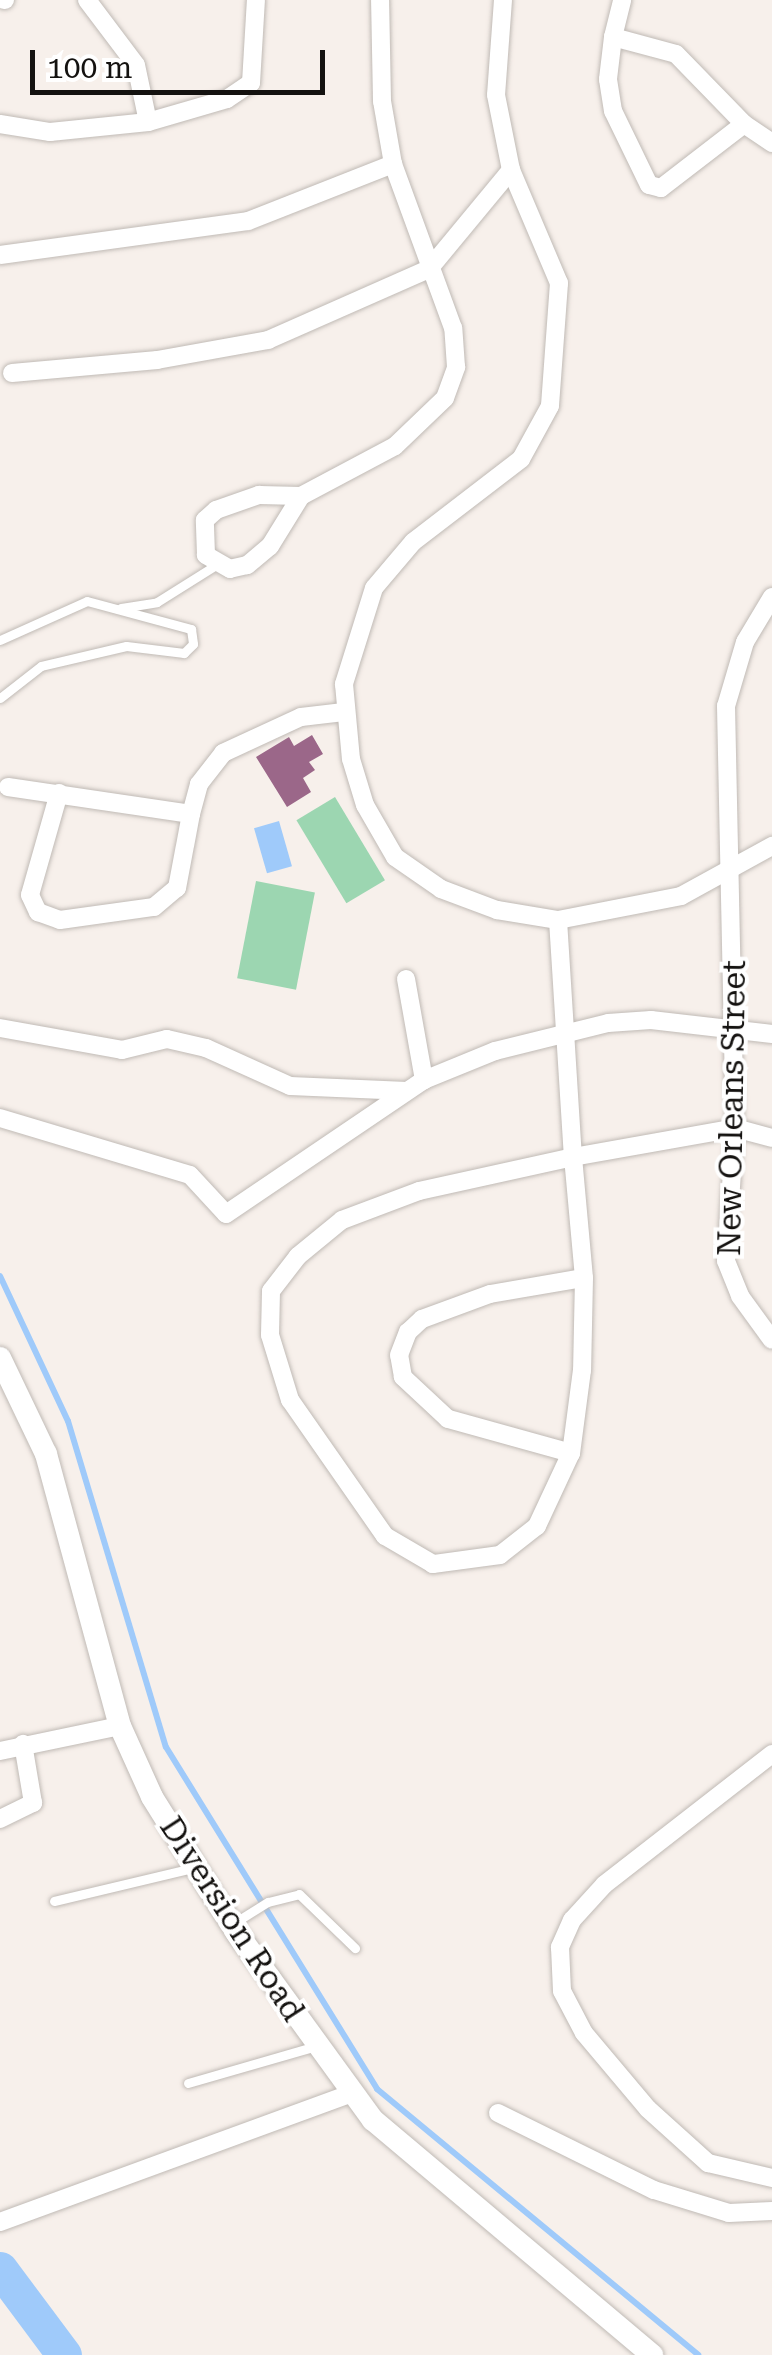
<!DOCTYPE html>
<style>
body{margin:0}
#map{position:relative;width:772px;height:2355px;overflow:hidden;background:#f7f0eb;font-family:"Roboto Serif",serif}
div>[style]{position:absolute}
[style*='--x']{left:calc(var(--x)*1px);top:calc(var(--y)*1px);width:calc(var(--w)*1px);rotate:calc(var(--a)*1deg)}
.green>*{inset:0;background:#9cd6b1;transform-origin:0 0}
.water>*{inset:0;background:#9fcafa;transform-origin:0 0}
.stream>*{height:6px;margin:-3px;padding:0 3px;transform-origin:3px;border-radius:3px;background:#9fcafa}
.river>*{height:35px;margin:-17.5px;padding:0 17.5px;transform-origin:17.5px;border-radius:17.5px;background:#9fcafa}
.building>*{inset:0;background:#9b6789}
.roads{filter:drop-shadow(0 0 2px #c0bab5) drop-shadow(0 0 2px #c0bab5)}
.service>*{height:9px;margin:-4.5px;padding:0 4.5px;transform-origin:4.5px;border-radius:4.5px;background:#fff}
.minor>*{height:18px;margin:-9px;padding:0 9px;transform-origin:9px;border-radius:9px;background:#fff}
.tertiary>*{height:22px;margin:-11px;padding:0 11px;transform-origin:11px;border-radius:11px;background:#fff}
span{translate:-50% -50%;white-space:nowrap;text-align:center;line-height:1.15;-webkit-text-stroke:8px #fff;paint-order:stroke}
.street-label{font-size:32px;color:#141210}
.scale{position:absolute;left:30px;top:50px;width:295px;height:45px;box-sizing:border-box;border:5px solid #141210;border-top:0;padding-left:12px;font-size:30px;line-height:35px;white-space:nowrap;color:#141210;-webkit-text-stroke:8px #fff;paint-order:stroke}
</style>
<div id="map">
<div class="green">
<div style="left:335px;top:797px;width:97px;height:45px;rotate:59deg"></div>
<div style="left:256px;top:881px;width:60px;height:99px;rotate:11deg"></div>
</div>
<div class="water">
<div style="left:279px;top:821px;width:47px;height:26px;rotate:74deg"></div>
</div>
<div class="stream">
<div style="--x:0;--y:1276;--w:160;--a:64.9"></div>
<div style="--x:68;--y:1421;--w:340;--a:73.3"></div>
<div style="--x:166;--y:1747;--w:402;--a:58.3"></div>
<div style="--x:377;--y:2089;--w:417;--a:39.6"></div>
</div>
<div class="river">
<div style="--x:0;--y:2269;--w:107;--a:53.3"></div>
</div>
<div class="building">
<div style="clip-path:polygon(312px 735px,323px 754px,309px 762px,315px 770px,303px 778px,311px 792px,287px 807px,256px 757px,289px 737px,294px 746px)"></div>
</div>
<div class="roads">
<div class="service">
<div style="--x:121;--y:608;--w:36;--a:-9"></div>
<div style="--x:157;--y:602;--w:70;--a:-32.1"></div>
<div style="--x:0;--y:640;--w:95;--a:-24.1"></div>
<div style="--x:87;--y:601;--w:108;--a:15.1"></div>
<div style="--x:191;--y:629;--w:15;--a:82"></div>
<div style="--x:193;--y:644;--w:13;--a:135"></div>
<div style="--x:184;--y:653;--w:58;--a:-173.1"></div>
<div style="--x:126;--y:646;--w:87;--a:166.8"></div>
<div style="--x:41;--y:666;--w:52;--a:142"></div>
<div style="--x:54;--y:1901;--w:142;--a:-13.4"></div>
<div style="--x:234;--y:1923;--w:40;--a:-32"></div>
<div style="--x:268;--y:1902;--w:32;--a:-14"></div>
<div style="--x:299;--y:1894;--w:78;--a:44"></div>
<div style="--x:188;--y:2083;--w:133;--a:-16.1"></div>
</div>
<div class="minor">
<div style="--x:4;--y:0;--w:1;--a:0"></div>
<div style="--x:87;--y:0;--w:81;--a:53"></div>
<div style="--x:136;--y:65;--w:58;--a:78.1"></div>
<div style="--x:503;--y:0;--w:95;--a:94.2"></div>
<div style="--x:496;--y:95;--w:76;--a:78.7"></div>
<div style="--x:511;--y:170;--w:123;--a:67"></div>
<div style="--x:559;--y:283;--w:123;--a:94.2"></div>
<div style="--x:550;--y:406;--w:60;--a:118.7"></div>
<div style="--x:521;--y:459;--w:136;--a:142.5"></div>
<div style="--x:413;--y:542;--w:60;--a:130.3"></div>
<div style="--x:374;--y:588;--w:101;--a:107.4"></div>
<div style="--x:344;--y:684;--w:75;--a:84.7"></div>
<div style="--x:351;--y:759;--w:48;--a:73.1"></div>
<div style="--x:365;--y:805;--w:60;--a:60"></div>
<div style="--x:395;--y:857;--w:56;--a:34.8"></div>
<div style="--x:441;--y:889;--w:60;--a:20.6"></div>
<div style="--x:497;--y:910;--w:62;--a:9.3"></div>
<div style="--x:558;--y:920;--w:125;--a:-11"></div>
<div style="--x:681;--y:896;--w:104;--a:-28.8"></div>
<div style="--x:613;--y:37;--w:65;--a:15.1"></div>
<div style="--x:676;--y:54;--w:98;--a:45.8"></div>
<div style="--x:744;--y:124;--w:105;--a:142.4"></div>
<div style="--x:661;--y:188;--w:12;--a:-166"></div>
<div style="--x:649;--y:185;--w:82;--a:-115.9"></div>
<div style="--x:613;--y:111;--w:32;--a:-99"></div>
<div style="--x:608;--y:79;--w:42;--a:-83.2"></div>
<div style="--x:613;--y:37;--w:38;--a:-76"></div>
<div style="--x:0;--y:124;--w:51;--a:9.1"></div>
<div style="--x:50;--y:132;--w:99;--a:-5.8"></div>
<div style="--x:148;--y:122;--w:82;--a:-16.2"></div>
<div style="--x:227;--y:99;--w:29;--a:-34"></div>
<div style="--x:251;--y:83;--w:83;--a:-86.6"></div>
<div style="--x:744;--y:124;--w:34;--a:34"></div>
<div style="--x:0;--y:255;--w:250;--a:-7.8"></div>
<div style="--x:248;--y:221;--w:156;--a:-21.5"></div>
<div style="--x:12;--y:373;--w:146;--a:-5.1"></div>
<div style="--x:157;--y:360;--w:113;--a:-10.2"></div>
<div style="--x:268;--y:340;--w:176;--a:-23.8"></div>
<div style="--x:429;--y:269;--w:129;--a:-50.4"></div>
<div style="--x:301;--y:496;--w:59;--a:121.8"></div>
<div style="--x:270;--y:546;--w:30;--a:140"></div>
<div style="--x:247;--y:565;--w:17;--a:167"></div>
<div style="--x:230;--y:569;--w:28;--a:-150"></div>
<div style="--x:206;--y:555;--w:35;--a:-92"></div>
<div style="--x:205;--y:520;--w:15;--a:-42"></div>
<div style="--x:216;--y:510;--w:46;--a:-19.2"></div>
<div style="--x:259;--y:495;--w:42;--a:1.4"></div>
<div style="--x:301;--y:496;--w:106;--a:-28"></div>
<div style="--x:395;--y:446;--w:69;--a:-43.8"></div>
<div style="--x:445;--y:398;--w:33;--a:-70"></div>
<div style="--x:456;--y:367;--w:39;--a:-94"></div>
<div style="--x:453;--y:328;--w:175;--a:-110.1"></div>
<div style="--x:393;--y:164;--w:64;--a:-99.9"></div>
<div style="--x:382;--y:101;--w:101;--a:-91.1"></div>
<div style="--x:772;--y:597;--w:52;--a:121"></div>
<div style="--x:745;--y:642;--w:67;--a:106.5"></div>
<div style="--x:726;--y:706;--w:422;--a:88.8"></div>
<div style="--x:735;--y:1128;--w:133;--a:93.9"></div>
<div style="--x:726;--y:1261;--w:38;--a:68"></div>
<div style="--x:740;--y:1296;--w:54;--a:54"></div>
<div style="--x:8;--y:787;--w:185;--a:8.4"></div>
<div style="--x:191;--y:814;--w:31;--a:-75"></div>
<div style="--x:199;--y:784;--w:39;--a:-52"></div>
<div style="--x:223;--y:753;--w:86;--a:-24.8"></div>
<div style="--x:301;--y:717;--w:43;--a:-6.6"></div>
<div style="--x:59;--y:793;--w:106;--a:105.9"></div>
<div style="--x:30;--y:895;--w:19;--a:65"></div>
<div style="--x:38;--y:912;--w:23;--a:20"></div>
<div style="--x:60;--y:920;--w:95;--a:-7.9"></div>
<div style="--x:154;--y:907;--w:30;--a:-40"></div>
<div style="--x:177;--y:888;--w:75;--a:-79.3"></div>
<div style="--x:558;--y:920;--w:237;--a:86.4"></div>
<div style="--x:573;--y:1157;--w:121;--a:84.8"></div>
<div style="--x:584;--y:1278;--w:92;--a:91.2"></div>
<div style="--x:582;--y:1370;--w:84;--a:97.5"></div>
<div style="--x:571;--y:1453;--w:81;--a:115"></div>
<div style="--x:537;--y:1526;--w:47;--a:141.9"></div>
<div style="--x:500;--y:1555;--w:68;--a:172.3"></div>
<div style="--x:433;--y:1564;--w:56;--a:-149.7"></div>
<div style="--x:385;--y:1536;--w:166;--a:-124.9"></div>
<div style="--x:290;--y:1400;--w:68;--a:-107.1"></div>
<div style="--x:270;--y:1335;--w:44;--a:-88.7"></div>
<div style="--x:271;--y:1291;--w:44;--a:-52.4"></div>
<div style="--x:298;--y:1256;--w:57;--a:-39.3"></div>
<div style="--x:342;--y:1220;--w:82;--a:-20.6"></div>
<div style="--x:419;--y:1191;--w:158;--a:-12.4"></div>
<div style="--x:573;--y:1157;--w:165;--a:-10.1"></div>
<div style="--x:735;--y:1128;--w:38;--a:15"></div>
<div style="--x:406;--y:979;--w:103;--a:79.9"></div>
<div style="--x:0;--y:1028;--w:124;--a:10.2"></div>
<div style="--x:122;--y:1050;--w:46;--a:-13.7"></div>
<div style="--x:167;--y:1039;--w:40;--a:13"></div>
<div style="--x:206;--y:1048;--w:92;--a:24.3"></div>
<div style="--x:290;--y:1086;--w:117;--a:2.4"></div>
<div style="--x:0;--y:1118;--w:198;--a:16.7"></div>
<div style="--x:190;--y:1175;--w:53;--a:47.3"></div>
<div style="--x:226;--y:1214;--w:239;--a:-34.1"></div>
<div style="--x:424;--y:1080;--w:77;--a:-22.2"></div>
<div style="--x:495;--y:1051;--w:116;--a:-13.9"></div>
<div style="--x:608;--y:1023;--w:43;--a:-4"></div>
<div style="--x:651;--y:1020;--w:122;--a:6.6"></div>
<div style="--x:571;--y:1453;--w:128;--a:-164.5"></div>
<div style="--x:448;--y:1419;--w:62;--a:-137"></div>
<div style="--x:403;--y:1377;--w:22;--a:-100"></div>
<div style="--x:399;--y:1355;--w:25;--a:-69"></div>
<div style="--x:408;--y:1332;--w:19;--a:-43"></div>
<div style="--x:422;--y:1319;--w:72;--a:-20.2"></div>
<div style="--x:490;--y:1294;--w:95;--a:-9.7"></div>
<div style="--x:0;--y:1751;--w:123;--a:-11.8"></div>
<div style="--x:772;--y:1754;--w:213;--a:142.1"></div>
<div style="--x:604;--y:1885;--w:47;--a:132.4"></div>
<div style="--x:572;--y:1920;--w:30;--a:114"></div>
<div style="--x:560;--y:1947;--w:44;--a:87.4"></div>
<div style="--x:562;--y:1991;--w:47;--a:62.4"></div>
<div style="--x:584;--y:2033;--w:99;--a:49.9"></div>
<div style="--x:648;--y:2109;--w:81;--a:42"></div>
<div style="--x:708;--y:2163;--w:66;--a:13.2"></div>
<div style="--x:0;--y:1819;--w:37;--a:-26"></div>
<div style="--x:33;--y:1803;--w:60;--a:-99.6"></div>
<div style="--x:498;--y:2113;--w:174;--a:26.3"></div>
<div style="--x:654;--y:2190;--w:78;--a:17"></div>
<div style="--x:729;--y:2213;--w:43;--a:-2.7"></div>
<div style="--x:0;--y:2222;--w:372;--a:-20.1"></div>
</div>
<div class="tertiary">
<div style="--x:0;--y:1358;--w:106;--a:64.4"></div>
<div style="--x:46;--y:1454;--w:282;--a:74.8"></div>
<div style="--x:120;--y:1726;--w:78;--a:65.7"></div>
<div style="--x:152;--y:1797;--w:160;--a:58"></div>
<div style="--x:237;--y:1933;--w:231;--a:54"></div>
<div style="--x:373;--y:2120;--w:365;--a:40.1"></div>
</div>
</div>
<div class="street-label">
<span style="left:732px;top:1108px;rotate:-89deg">New Orleans Street</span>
<span style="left:232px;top:1919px;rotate:57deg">Diversion Road</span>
</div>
<div class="scale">100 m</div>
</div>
